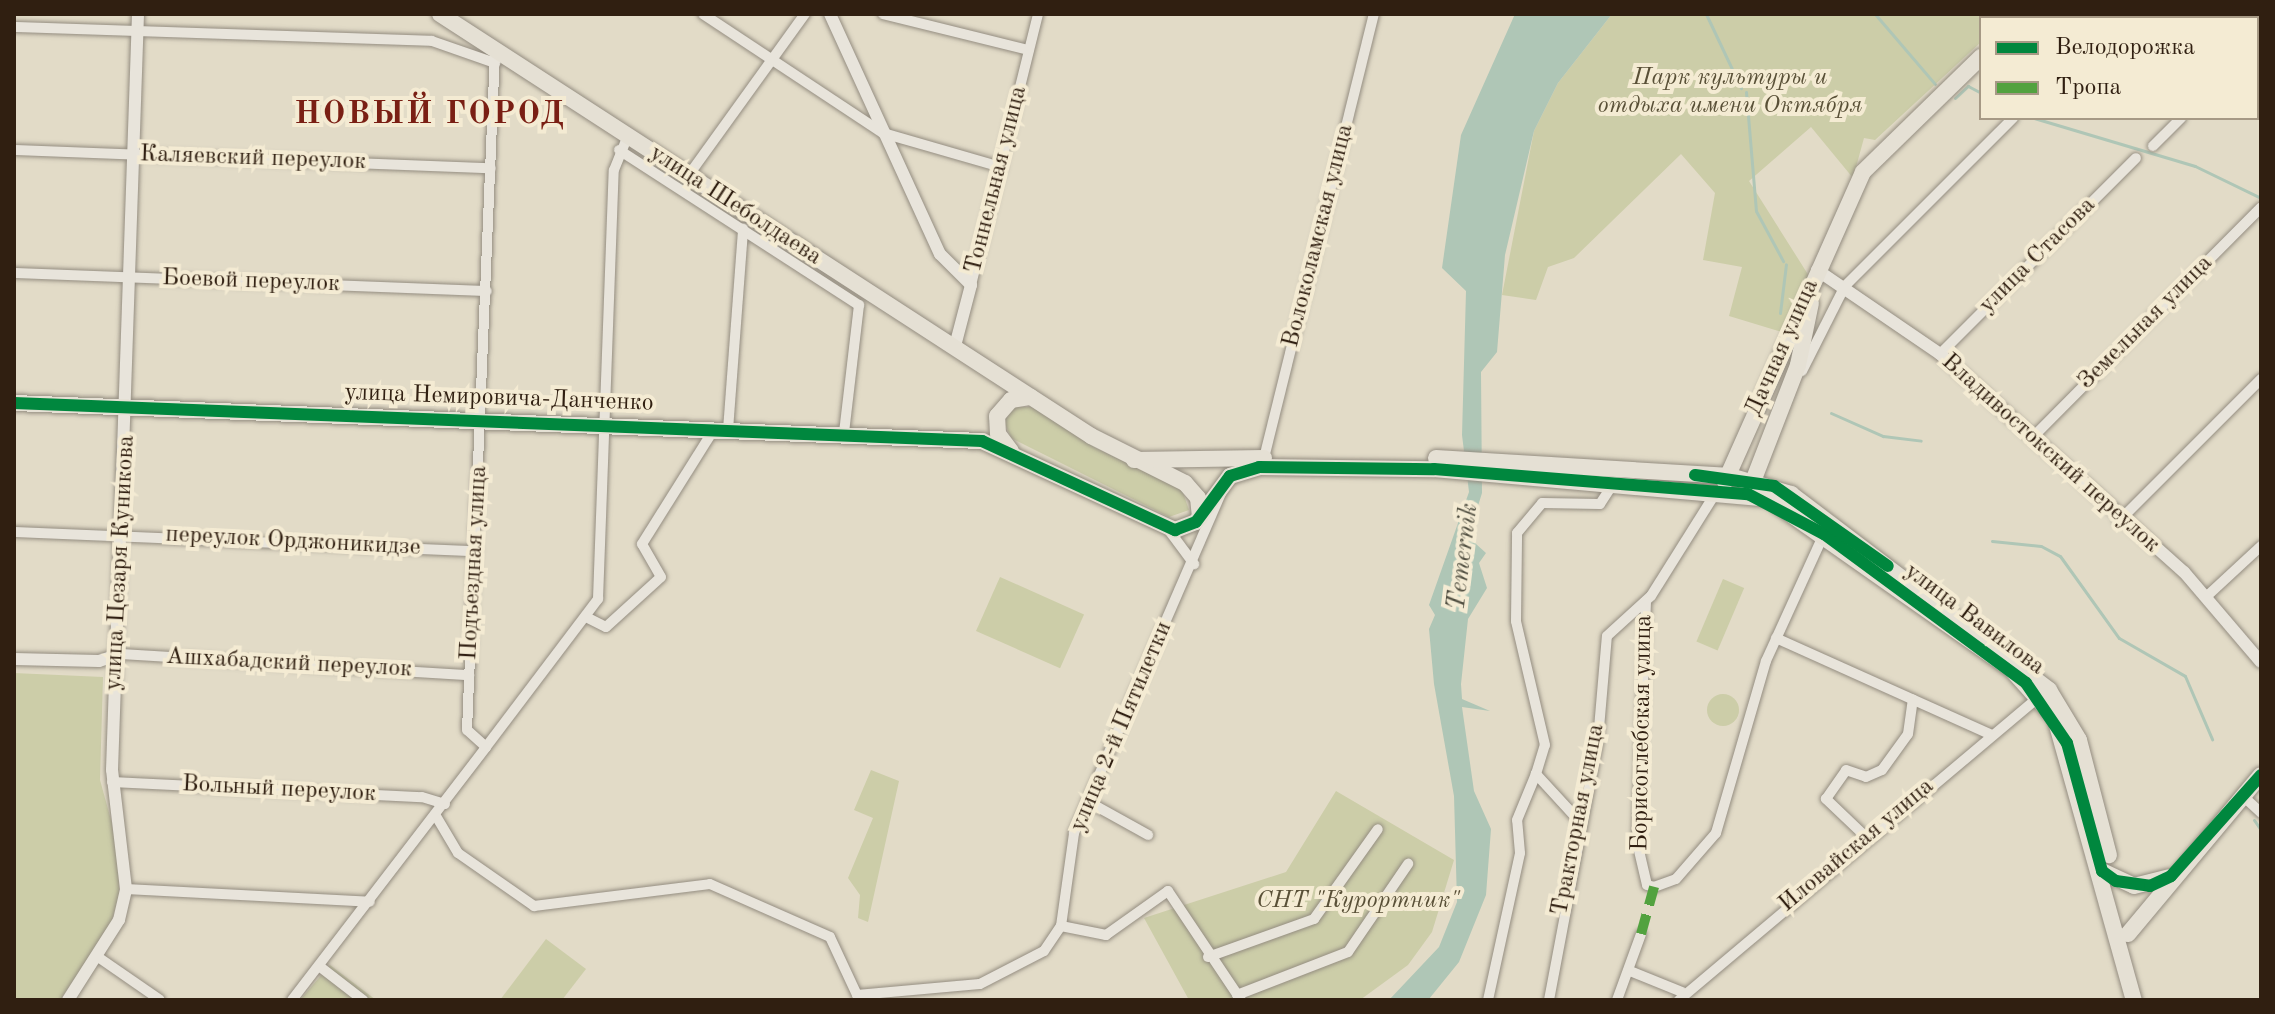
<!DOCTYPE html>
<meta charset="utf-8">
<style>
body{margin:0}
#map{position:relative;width:2275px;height:1014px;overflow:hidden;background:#e2dbc7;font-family:"Old Standard TT",serif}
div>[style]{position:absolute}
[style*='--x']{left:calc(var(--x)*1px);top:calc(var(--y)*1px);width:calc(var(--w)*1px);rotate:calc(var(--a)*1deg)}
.green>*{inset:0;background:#cccda8;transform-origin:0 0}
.round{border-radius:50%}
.water>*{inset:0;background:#afc6b6}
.stream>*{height:3px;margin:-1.5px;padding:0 1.5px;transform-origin:1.5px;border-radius:1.5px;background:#afc6b6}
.roads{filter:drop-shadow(0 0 2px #948d81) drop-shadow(0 0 2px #948d81)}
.minor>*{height:10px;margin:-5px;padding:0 5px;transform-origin:5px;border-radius:5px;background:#e8e4db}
.tertiary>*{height:12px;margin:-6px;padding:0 6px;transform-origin:6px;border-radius:6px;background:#e8e4db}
.primary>*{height:16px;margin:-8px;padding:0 8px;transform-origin:8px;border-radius:8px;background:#e5e0d4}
.quiet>*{height:10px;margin-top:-5px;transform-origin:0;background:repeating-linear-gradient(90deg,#52a23f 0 20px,transparent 0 30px)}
.cycleway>*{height:12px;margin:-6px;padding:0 6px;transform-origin:6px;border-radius:6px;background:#00873e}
span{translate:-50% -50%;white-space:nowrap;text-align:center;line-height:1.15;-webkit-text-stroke:8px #f4ebd3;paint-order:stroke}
.park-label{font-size:24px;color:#595037;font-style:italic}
.street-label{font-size:24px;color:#301f11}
.water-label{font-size:26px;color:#504e40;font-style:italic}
.district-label{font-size:32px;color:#7a1f14;font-weight:700;letter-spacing:2px}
.frame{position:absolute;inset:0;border:16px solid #301f11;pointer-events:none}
.legend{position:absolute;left:1979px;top:16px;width:280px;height:104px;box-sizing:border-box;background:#f4ebd3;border:2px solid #a69985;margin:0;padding:10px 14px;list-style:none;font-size:24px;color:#301f11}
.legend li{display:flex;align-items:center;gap:16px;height:40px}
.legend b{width:40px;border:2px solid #a69985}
</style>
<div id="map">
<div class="green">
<div style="clip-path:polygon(1612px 14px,2011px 14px,1981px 18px,1981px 42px,1875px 140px,1864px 138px,1853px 178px,1811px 127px,1749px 181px,1809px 276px,1782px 332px,1729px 316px,1742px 267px,1703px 260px,1715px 193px,1681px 154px,1574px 258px,1548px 267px,1536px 300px,1502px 295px,1534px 131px,1558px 83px)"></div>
<div style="clip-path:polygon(1014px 407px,1033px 407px,1095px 448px,1181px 487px,1189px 510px,1169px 517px,1011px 438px,1004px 421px)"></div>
<div style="left:1000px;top:577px;width:92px;height:59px;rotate:24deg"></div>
<div style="left:1723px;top:579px;width:23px;height:68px;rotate:23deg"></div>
<div style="clip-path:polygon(14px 673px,103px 677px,100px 780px,119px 849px,119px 894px,111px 924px,60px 1000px,14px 1000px)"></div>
<div class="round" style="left:1707px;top:694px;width:32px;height:32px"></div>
<div style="clip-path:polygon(871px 770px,899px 781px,868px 922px,858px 918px,860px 895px,848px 878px,873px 818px,854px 810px)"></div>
<div style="clip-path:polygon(1336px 791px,1454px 860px,1432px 932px,1408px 965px,1360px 1000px,1189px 1000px,1144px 918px,1286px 872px)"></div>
<div style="clip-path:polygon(546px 939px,586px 969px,562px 1000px,500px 1000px)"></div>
<div style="clip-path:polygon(330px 965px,376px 1000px,300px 1000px)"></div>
</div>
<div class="water">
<div style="clip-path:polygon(1515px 14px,1612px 14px,1558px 83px,1534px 131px,1505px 255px,1497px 352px,1481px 372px,1482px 493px,1473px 522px,1476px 544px,1486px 553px,1479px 563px,1487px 588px,1468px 619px,1461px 684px,1462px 699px,1490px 711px,1462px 707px,1474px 791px,1491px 829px,1486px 895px,1459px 962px,1429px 999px,1389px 1000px,1439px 947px,1457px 902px,1454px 796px,1434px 684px,1429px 629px,1435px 615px,1429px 605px,1469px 492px,1462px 435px,1466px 291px,1442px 268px,1461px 135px)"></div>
</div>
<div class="stream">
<div style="--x:1706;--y:14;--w:82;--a:64.7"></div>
<div style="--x:1875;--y:14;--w:92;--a:49.4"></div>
<div style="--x:1746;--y:92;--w:119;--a:85.2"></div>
<div style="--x:1756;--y:211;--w:57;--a:61.6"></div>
<div style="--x:1955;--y:98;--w:18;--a:-43"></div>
<div style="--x:1968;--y:86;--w:15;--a:28"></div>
<div style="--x:2034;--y:118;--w:168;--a:16.6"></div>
<div style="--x:2195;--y:166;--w:73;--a:25.9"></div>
<div style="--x:1780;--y:313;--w:49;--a:-83"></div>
<div style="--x:1831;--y:413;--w:57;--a:23.9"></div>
<div style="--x:1883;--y:436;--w:38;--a:7"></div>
<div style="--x:1992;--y:541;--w:49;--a:5.8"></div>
<div style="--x:2041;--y:546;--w:21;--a:28"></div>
<div style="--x:2060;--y:556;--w:101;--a:54.3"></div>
<div style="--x:2119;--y:638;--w:76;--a:29.9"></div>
<div style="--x:2185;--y:676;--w:69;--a:66.8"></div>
<div style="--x:2254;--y:820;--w:12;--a:55"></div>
</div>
<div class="roads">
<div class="minor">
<div style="--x:703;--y:14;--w:216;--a:33.5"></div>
<div style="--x:883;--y:133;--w:123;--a:16.1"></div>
<div style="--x:883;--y:14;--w:150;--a:13.9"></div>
<div style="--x:2113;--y:18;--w:6;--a:-45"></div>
<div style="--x:14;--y:27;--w:418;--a:1.9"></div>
<div style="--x:432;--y:41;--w:67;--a:19.2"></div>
<div style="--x:2257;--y:39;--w:6;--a:-45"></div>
<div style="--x:2153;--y:146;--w:40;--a:-45"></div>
<div style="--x:14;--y:150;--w:477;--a:2.2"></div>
<div style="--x:619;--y:150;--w:286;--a:32.9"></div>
<div style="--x:859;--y:305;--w:129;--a:96.7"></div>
<div style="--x:688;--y:176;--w:200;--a:-54.2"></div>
<div style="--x:14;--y:273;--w:473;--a:2.2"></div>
<div style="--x:971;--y:285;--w:279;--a:-76.1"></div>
<div style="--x:1940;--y:354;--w:277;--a:-45"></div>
<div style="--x:1802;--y:371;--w:95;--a:-63.2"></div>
<div style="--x:1845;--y:286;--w:238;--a:-45"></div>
<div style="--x:728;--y:430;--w:202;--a:-85.7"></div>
<div style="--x:2032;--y:438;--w:325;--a:-45.2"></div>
<div style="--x:1264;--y:458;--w:457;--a:-76.1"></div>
<div style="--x:2119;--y:521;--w:201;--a:-45"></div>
<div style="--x:1168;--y:529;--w:44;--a:53.4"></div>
<div style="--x:14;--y:532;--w:462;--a:2.4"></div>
<div style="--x:2206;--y:597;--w:75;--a:-42.8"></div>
<div style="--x:1646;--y:601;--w:241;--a:92.1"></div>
<div style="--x:1637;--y:842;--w:44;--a:76.9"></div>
<div style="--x:1647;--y:885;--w:7;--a:16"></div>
<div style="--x:1654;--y:887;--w:23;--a:-20"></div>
<div style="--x:1676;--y:879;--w:61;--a:-49"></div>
<div style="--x:1716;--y:833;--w:179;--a:-73.8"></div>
<div style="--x:1766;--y:661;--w:140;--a:-65.5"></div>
<div style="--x:588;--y:618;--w:20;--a:27"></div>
<div style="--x:606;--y:627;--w:74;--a:-42.3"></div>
<div style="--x:661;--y:577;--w:38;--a:-120"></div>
<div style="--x:642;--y:544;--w:136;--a:-57.9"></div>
<div style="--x:1776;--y:638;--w:235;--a:24.2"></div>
<div style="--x:121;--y:654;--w:349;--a:3.5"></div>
<div style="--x:486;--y:747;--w:186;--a:-52.9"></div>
<div style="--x:598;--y:599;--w:429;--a:-87.9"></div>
<div style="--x:614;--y:170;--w:35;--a:-68"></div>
<div style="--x:112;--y:782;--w:310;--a:2.8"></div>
<div style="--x:422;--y:797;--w:24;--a:17"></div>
<div style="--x:2243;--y:796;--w:25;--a:43"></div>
<div style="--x:1087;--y:801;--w:70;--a:29.1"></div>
<div style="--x:436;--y:816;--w:43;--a:59.3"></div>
<div style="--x:458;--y:853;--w:93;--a:34.9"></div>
<div style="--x:534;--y:906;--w:177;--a:-7.1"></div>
<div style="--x:710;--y:884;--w:131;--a:23.8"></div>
<div style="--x:830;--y:937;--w:64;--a:65"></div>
<div style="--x:857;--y:995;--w:123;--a:-5.1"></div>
<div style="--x:980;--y:984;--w:72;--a:-27.3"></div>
<div style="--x:1044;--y:951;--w:30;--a:-56"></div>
<div style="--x:1061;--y:926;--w:94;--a:-82"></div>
<div style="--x:1074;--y:833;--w:373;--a:-66.6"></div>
<div style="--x:1581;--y:823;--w:67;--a:-132.6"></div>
<div style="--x:1536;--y:774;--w:30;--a:-73"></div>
<div style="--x:1545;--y:745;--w:127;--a:-103.2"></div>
<div style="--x:1516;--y:621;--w:88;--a:-89.3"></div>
<div style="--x:1517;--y:533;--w:39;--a:-50"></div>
<div style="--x:1542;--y:503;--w:58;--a:1"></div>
<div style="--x:1600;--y:504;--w:24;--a:-57"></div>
<div style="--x:1867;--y:838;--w:57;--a:-136.4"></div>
<div style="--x:1826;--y:799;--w:35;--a:-55"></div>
<div style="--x:1846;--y:770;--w:21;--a:19"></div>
<div style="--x:1866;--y:777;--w:17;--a:-24"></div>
<div style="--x:1882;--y:770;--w:44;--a:-54.2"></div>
<div style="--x:1908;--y:734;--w:35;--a:-82"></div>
<div style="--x:126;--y:889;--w:244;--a:3"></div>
<div style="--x:1061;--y:926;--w:46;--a:11.3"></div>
<div style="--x:1106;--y:935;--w:76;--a:-35.4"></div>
<div style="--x:1168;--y:891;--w:131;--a:56.2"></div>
<div style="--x:98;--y:957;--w:75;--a:34.7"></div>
<div style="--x:1208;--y:957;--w:113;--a:-19.7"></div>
<div style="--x:1314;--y:919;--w:110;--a:-54.6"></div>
<div style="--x:319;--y:966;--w:56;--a:37.7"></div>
<div style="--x:1630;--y:971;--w:56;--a:22"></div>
<div style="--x:1237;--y:995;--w:119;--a:-21.2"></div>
<div style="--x:1348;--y:952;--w:107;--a:-55.7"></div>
<div style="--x:292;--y:1000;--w:319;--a:-52.5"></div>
<div style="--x:486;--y:747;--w:25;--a:-138"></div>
<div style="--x:467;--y:730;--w:681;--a:-87.64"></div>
<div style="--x:1488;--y:1000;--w:150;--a:-77.7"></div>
<div style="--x:1520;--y:853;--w:33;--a:-95"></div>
<div style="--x:1517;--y:820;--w:50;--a:-67.6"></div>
<div style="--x:1549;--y:1000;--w:265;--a:-79.3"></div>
<div style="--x:1598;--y:740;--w:104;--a:-85.1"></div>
<div style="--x:1607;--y:636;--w:59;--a:-42.3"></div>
<div style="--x:1651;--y:596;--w:120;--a:-57.9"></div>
<div style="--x:1617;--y:1000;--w:70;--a:-70"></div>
<div style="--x:1679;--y:1000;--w:471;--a:-40.1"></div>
</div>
<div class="tertiary">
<div style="--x:830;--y:14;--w:264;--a:65.4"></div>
<div style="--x:940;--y:254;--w:44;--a:45"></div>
<div style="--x:971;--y:285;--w:63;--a:104.7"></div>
<div style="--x:1817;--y:270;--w:149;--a:34.3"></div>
<div style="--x:1940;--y:354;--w:327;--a:41.8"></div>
<div style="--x:2184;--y:572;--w:118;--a:49.5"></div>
<div style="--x:14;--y:659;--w:85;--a:1.3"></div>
<div style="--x:99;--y:661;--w:23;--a:-18"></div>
<div style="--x:68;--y:1000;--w:95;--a:-57.5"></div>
<div style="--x:119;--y:920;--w:32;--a:-77"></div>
<div style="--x:126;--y:889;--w:120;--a:-96.7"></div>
<div style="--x:112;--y:770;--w:756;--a:-88.03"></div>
</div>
<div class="primary">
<div style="--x:440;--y:14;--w:776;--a:32.95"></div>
<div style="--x:1091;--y:436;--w:105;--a:26.6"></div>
<div style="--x:1185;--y:483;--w:20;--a:49"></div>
<div style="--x:1198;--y:498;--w:20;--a:84"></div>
<div style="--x:2025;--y:18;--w:6;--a:-45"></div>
<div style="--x:14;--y:403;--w:969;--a:2.25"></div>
<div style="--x:982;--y:441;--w:213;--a:24.8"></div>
<div style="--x:1175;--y:530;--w:22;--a:-21"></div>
<div style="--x:1196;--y:522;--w:57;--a:-53.5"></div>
<div style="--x:1230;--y:476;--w:30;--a:-17"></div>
<div style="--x:1259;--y:467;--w:175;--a:0.7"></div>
<div style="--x:1434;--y:469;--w:336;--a:5.1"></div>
<div style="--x:1769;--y:499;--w:297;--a:35.1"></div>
<div style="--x:2012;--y:670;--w:64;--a:48.1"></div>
<div style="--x:2055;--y:718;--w:293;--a:74.4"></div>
<div style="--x:1011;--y:451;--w:21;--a:-127"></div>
<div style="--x:998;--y:434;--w:18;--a:-93"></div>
<div style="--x:997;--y:416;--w:21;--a:-49"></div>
<div style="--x:1011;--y:400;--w:20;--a:-9"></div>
<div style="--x:1436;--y:458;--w:295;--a:3.5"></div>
<div style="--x:1730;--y:476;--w:64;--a:16.4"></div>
<div style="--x:1791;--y:494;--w:324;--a:37.2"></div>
<div style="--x:2049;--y:690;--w:58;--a:59"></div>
<div style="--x:2079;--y:740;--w:119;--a:75.4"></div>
<div style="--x:1134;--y:460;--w:130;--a:-0.9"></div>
<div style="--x:1725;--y:482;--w:339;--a:-66"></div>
<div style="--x:1863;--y:172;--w:165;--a:-44.3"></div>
<div style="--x:1750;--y:489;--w:133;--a:-68.8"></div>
<div style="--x:1798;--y:365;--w:63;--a:-78.2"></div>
<div style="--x:2102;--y:871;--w:35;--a:25"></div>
<div style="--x:2134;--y:886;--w:36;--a:-14"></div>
<div style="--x:2128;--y:934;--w:207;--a:-50.1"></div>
</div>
</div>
<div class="quiet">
<div style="--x:1641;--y:934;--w:49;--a:-74.5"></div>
</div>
<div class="cycleway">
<div style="--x:14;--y:403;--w:969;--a:2.25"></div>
<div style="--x:982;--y:441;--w:213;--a:24.8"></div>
<div style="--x:1175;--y:530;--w:22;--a:-21"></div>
<div style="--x:1196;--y:522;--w:57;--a:-53.5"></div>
<div style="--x:1230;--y:476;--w:30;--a:-17"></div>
<div style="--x:1259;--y:467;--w:175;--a:0.7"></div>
<div style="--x:1434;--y:469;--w:315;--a:4.6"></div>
<div style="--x:1748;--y:494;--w:86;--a:27.8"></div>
<div style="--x:1824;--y:534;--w:251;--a:36.4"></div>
<div style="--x:2026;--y:683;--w:73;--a:55.7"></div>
<div style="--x:2067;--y:743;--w:133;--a:74.7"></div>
<div style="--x:2102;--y:871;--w:17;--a:36"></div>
<div style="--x:2116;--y:881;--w:34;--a:8"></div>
<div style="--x:2150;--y:886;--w:23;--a:-25"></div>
<div style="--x:2171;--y:876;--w:135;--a:-48.3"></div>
<div style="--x:1695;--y:475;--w:80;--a:7.9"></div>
<div style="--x:1774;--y:486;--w:139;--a:35.1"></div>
</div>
<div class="park-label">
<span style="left:1730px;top:93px">Парк культуры и<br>отдыха имени Октября</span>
<span style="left:1358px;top:902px">СНТ "Курортник"</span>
</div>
<div class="street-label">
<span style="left:253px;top:159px;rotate:2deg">Каляевский переулок</span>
<span style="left:997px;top:180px;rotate:-76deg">Тоннельная улица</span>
<span style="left:735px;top:206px;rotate:33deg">улица Шеболдаева</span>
<span style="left:1319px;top:236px;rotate:-76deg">Волоколамская улица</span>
<span style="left:2038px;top:256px;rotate:-45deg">улица Стасова</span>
<span style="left:251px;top:282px;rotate:2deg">Боевой переулок</span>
<span style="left:2146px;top:323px;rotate:-45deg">Земельная улица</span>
<span style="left:1783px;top:348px;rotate:-66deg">Дачная улица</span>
<span style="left:499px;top:399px;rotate:2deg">улица Немировича-Данченко</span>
<span style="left:2050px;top:454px;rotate:42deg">Владивостокский переулок</span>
<span style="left:293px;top:542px;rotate:3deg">переулок Орджоникидзе</span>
<span style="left:121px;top:563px;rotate:-87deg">улица Цезаря Куникова</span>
<span style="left:475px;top:563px;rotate:-87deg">Подъездная улица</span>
<span style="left:1974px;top:620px;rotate:37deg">улица Вавилова</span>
<span style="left:289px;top:664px;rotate:3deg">Ашхабадский переулок</span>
<span style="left:1122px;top:727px;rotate:-67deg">улица 2-й Пятилетки</span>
<span style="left:1643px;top:733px;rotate:-89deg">Борисоглебская улица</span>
<span style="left:279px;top:790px;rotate:3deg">Вольный переулок</span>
<span style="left:1579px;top:820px;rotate:-79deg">Тракторная улица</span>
<span style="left:1857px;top:846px;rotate:-40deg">Иловайская улица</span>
</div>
<div class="water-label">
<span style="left:1464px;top:557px;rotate:-83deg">Temernik</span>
</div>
<div class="district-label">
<span style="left:430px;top:115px">НОВЫЙ ГОРОД</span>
</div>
<div class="frame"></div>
<ul class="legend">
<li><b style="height:10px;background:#00873e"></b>Велодорожка</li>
<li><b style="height:10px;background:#52a23f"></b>Тропа</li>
</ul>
</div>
